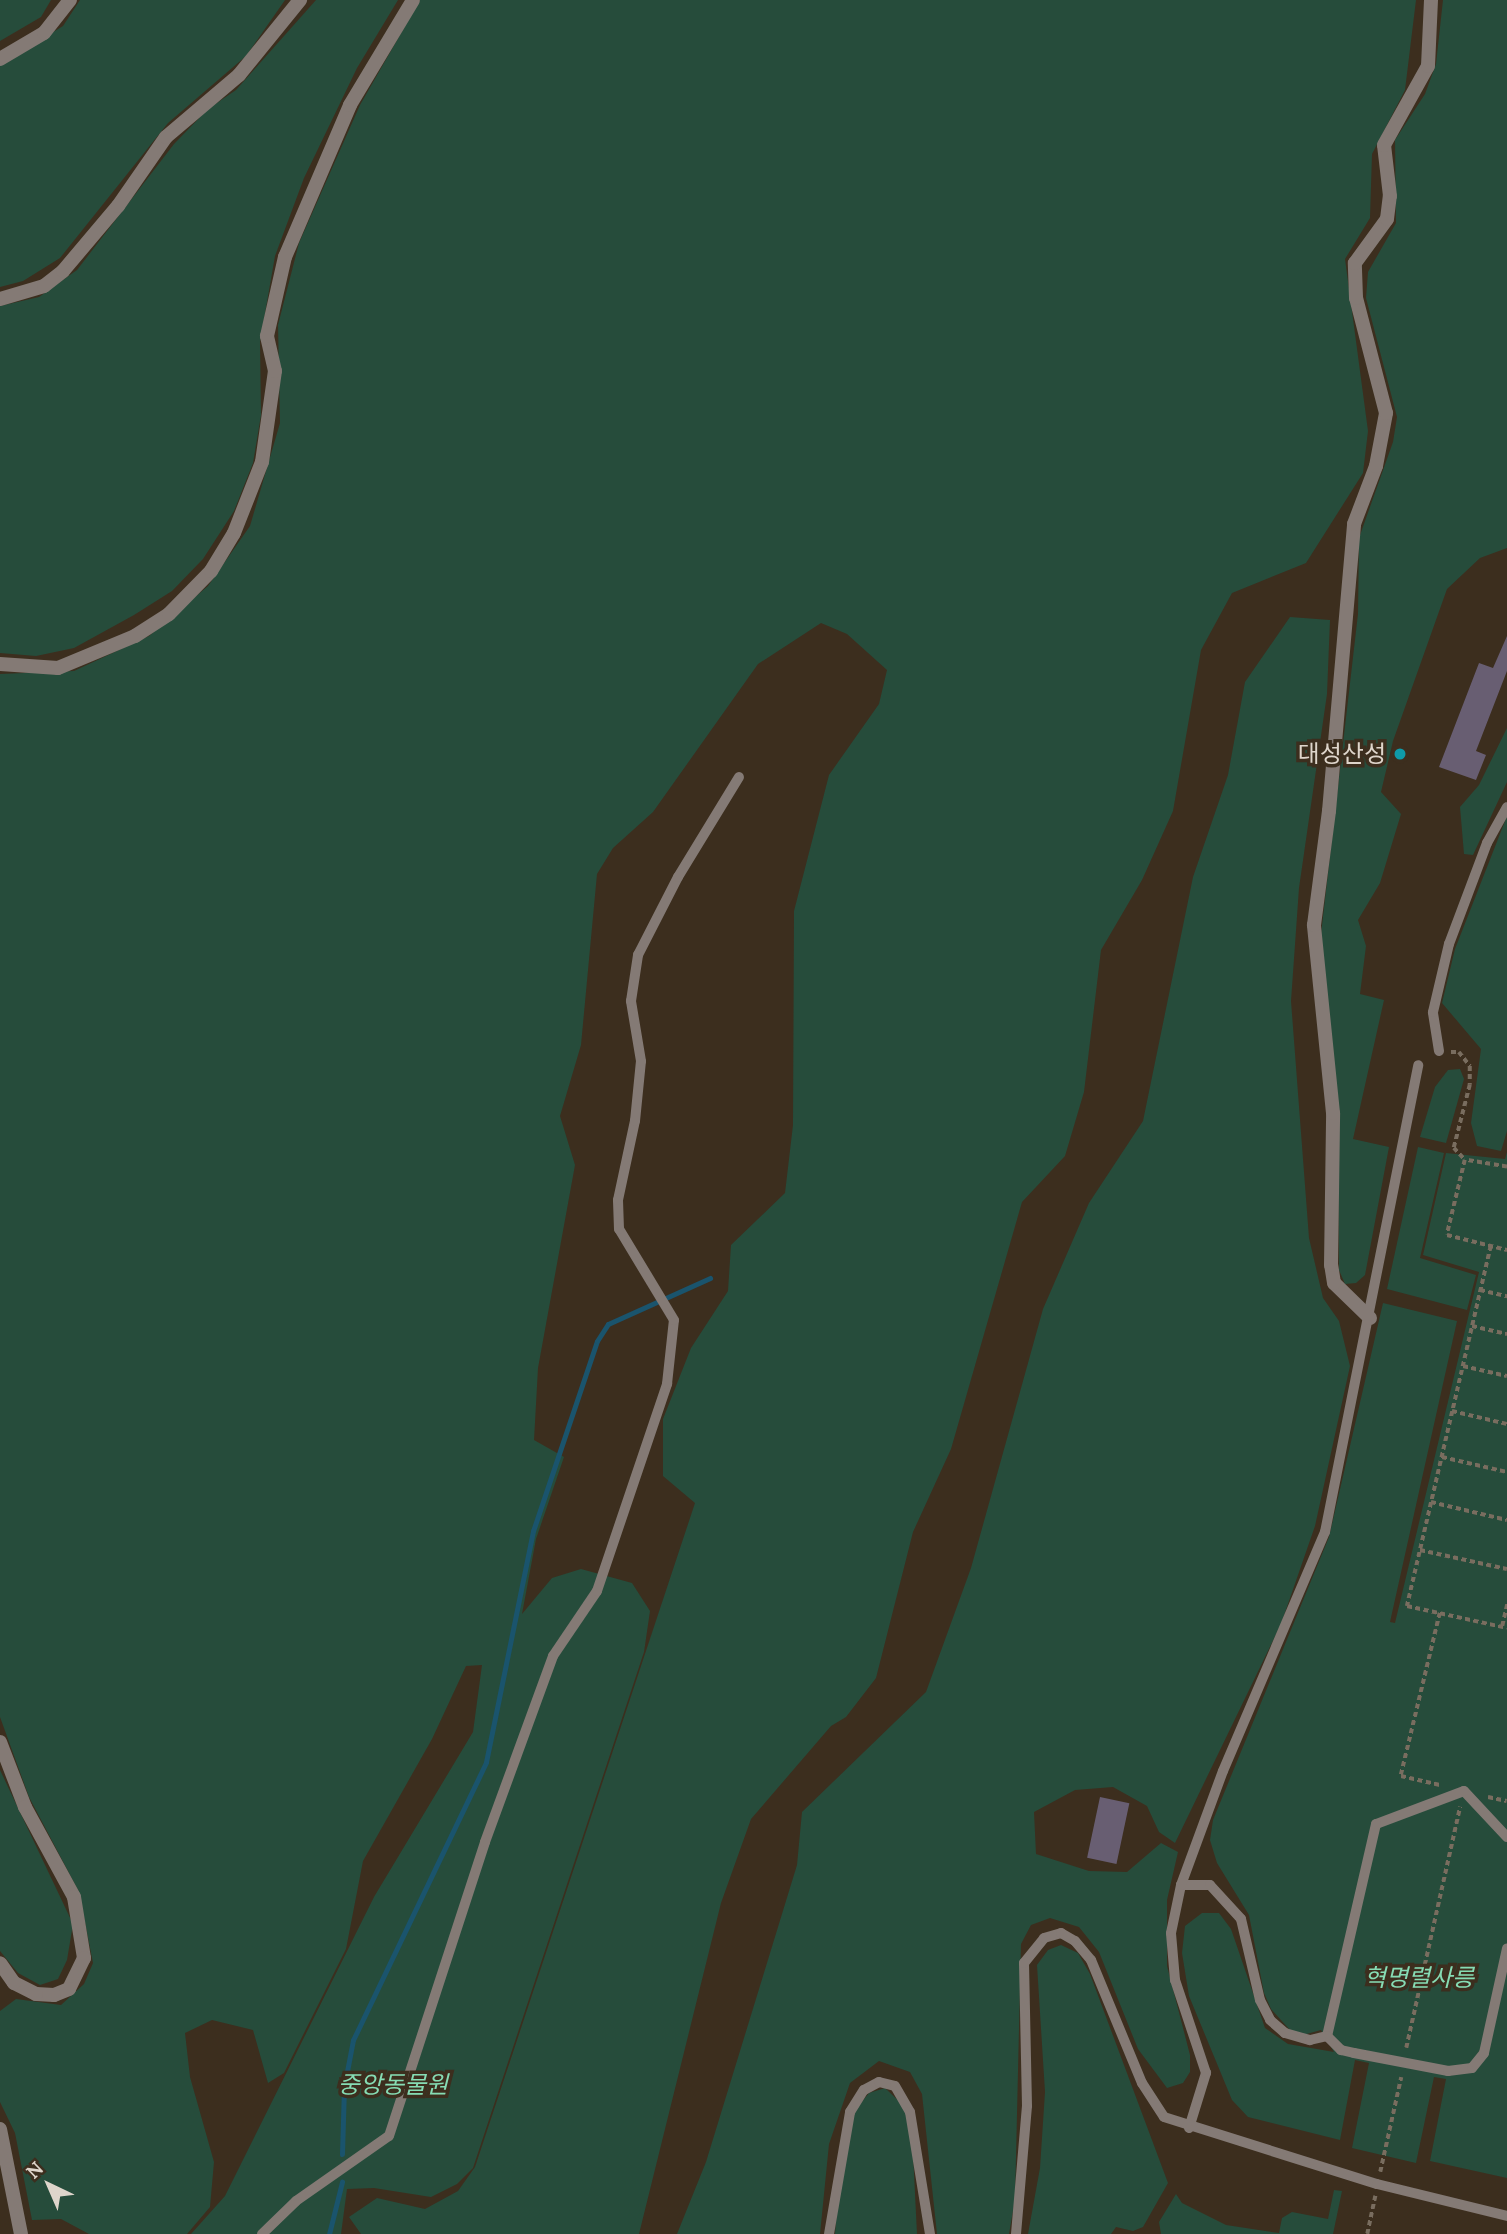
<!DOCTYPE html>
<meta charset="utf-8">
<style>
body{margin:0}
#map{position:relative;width:1507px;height:2234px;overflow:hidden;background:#3c2e1e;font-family:Lora,"Noto Sans KR",serif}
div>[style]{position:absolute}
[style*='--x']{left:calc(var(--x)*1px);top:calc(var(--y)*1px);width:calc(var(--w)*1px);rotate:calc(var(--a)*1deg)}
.green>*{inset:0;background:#264c3b}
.stream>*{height:5px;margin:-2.5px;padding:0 2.5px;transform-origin:2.5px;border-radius:2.5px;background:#1a546d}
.building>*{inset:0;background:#685e72;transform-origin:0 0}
.path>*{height:3.5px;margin-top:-1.75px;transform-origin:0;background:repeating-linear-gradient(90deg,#796d5f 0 5px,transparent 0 8.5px)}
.service>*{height:10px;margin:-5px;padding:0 5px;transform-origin:5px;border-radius:5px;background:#847a75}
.tertiary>*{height:14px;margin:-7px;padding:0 7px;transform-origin:7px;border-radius:7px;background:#847a75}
.dots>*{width:19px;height:19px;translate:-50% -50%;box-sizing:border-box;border:4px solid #3c2e1e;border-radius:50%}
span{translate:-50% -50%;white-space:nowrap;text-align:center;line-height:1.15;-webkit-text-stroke:7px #3c2e1e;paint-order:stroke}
.poi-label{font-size:24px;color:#ded5cb}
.right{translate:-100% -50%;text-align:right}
.park-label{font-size:24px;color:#86dcb4;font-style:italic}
.north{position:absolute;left:14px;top:2150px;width:70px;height:70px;-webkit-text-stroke:5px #3c2e1e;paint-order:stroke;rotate:316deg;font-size:19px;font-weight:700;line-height:28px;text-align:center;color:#ded5cb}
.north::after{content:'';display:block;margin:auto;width:24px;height:32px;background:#ded5cb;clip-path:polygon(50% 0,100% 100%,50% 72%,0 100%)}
</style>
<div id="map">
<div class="green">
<div style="clip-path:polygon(0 0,51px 0,41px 17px,0 41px)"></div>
<div style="clip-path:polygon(80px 0,285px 0,246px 56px,168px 123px,60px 258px,23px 281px,0 287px,0 65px,63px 26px)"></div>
<div style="clip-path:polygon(316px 0,398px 0,357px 68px,304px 178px,275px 256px,260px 342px,261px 415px,253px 463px,234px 511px,203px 559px,172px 591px,134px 615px,74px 648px,36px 656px,0 653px,0 306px,39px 297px,77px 270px,174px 144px,208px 109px,236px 90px)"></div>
<div style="clip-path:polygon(420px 0,1416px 0,1405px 90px,1372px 154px,1370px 218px,1345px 259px,1368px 431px,1363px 473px,1306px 563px,1232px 593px,1201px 650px,1173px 811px,1142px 880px,1101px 950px,1084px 1092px,1065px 1156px,1022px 1202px,951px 1449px,913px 1532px,876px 1678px,846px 1717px,831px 1726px,751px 1819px,721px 1903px,639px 2234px,361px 2234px,349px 2217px,377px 2198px,425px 2209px,458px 2191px,475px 2167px,695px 1503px,663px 1476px,663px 1419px,691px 1348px,728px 1291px,731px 1245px,785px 1193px,793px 1125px,794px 911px,829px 775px,879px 704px,887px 670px,847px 634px,821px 623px,758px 664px,653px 812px,613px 848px,597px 874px,581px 1045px,560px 1116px,575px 1165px,538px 1368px,534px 1440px,564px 1457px,536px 1539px,522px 1614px,552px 1578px,581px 1569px,632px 1583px,650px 1611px,644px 1652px,473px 2168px,457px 2184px,431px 2197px,374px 2188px,347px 2189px,341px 2234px,191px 2234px,225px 2196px,374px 1897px,473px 1732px,482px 1665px,466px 1666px,432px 1739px,363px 1861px,346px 1949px,284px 2073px,268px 2083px,253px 2030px,212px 2020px,185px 2033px,190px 2077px,214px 2162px,210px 2207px,187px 2234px,89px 2234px,61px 2219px,32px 2220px,15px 2133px,0 2102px,0 2011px,16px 1999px,61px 2005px,84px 1984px,93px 1963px,79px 1892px,29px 1797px,0 1717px,0 674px,74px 671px,149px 636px,208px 586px,250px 526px,280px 423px,278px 325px,299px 243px,360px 105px)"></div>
<div style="clip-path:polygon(1443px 0,1507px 0,1507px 548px,1480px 558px,1447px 589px,1393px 741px,1381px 792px,1401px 814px,1380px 883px,1358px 920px,1366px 946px,1360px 994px,1384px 1000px,1353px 1139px,1389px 1147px,1365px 1275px,1356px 1283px,1345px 1284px,1339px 1270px,1338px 1120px,1321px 934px,1358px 614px,1359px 538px,1393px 442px,1397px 417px,1366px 298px,1368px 272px,1396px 223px,1395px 140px,1425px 94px,1436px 64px)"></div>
<div style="clip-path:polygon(1290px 617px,1330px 620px,1327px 694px,1299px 888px,1291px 1001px,1309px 1238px,1323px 1298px,1339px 1321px,1350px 1366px,1315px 1526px,1281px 1624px,1175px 1843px,1159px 1832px,1147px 1806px,1113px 1787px,1075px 1790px,1034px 1812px,1036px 1854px,1089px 1871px,1127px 1872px,1161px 1843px,1178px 1852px,1167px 1900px,1167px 1966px,1190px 2055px,1190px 2072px,1183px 2083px,1167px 2088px,1138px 2049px,1099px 1952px,1079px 1927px,1050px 1918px,1031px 1925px,1021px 1944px,1015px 2199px,1009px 2234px,937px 2234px,922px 2094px,910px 2072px,879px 2061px,850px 2083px,829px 2144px,820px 2234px,677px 2234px,706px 2162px,797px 1865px,802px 1812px,926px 1692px,971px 1568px,1043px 1309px,1089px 1203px,1143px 1121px,1193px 877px,1228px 775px,1245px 682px)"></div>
<div style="clip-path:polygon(1507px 728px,1507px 782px,1473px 855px,1464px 854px,1460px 807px,1479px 785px)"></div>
<div style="clip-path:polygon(1507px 816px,1507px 1131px,1501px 1151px,1477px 1146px,1471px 1123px,1481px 1049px,1442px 1003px,1455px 949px)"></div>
<div style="clip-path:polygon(1460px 1069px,1464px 1079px,1446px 1143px,1420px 1137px,1435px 1087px,1448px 1070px)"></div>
<div style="clip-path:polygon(1418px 1147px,1444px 1153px,1420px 1258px,1476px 1275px,1467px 1310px,1387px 1289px)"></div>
<div style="clip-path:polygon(1507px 1152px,1507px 2178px,1430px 2161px,1446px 2079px,1434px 2077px,1416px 2163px,1352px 2148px,1369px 2063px,1355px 2060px,1340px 2140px,1248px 2117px,1232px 2100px,1189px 1996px,1182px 1953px,1185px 1926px,1202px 1913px,1219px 1913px,1231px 1929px,1265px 2028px,1288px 2044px,1334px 2052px,1321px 2030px,1303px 2035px,1290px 2030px,1271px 2009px,1264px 1993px,1249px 1915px,1217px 1863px,1210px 1840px,1213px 1820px,1329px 1537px,1383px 1303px,1457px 1321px,1390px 1622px,1395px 1623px,1479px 1272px,1423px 1255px,1446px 1153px,1505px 1159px)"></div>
<div style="clip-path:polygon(0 1770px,73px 1924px,67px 1960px,58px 1979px,40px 1985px,18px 1973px,0 1951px)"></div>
<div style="clip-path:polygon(1061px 1945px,1078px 1953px,1090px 1974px,1168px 2183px,1143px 2227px,1133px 2231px,1116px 2227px,1111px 2234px,1028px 2234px,1040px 2168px,1045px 2092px,1037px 1965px,1048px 1950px)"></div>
<div style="clip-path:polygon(885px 2088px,904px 2106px,912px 2133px,917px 2234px,835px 2234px,840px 2172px,852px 2114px,869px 2093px)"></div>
<div style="clip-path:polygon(1334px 2190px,1342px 2191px,1333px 2234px,1161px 2234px,1159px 2222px,1176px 2194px,1182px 2203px,1226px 2225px,1279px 2233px,1282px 2218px,1292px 2212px,1328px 2219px)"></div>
</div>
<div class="stream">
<div style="--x:342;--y:2154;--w:67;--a:-88.3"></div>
<div style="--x:344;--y:2087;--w:48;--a:-79.2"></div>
<div style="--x:353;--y:2040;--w:308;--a:-64.4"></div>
<div style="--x:486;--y:1762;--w:236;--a:-78.5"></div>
<div style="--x:533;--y:1531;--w:200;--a:-71.4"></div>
<div style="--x:597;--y:1341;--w:20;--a:-57"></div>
<div style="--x:608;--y:1324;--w:112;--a:-24.3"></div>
<div style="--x:329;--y:2234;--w:54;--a:-76"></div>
</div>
<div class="building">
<div style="clip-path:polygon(1507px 636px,1507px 671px,1476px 751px,1486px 755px,1476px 780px,1439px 767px,1479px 663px,1493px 668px)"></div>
<div style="left:1100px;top:1797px;width:30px;height:62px;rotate:12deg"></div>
</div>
<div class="path">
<div style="--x:1451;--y:1052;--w:8;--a:0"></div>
<div style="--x:1459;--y:1052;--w:18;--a:52"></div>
<div style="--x:1470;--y:1066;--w:19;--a:90"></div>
<div style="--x:1470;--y:1085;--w:65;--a:104.3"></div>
<div style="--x:1454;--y:1148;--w:16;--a:47"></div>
<div style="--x:1507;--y:1167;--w:43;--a:-170.5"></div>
<div style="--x:1465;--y:1160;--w:77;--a:103.5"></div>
<div style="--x:1447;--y:1235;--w:62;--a:14"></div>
<div style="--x:1491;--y:1246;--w:370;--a:103.1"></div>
<div style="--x:1407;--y:1606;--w:102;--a:12.4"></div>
<div style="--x:1480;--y:1290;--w:28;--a:13"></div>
<div style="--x:1472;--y:1326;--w:36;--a:13"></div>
<div style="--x:1463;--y:1366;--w:45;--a:12.8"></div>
<div style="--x:1452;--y:1411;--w:57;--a:13.3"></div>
<div style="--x:1442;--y:1457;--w:67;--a:13"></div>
<div style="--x:1431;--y:1502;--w:78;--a:13.3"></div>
<div style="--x:1420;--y:1550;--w:89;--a:12.3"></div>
<div style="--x:1440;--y:1613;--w:168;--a:103.5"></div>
<div style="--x:1401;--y:1776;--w:40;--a:13"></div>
<div style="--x:1502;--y:1626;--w:23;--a:-77"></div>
<div style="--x:1488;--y:1797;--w:19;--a:12"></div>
<div style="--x:1406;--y:2048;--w:247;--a:-77.4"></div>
<div style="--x:1380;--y:2172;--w:97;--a:-77.5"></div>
<div style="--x:1367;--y:2234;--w:39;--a:-78"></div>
</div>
<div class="service">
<div style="--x:1439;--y:1051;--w:39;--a:-99"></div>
<div style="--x:1433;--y:1012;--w:70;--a:-76.8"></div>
<div style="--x:1449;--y:944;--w:108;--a:-69.4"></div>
<div style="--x:1487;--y:843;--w:41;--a:-60.9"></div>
<div style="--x:1507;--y:1837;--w:63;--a:-133.1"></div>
<div style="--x:1464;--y:1791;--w:94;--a:159.4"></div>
<div style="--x:1376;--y:1824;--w:218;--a:103"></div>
<div style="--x:1327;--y:2036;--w:20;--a:45"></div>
<div style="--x:1341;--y:2050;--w:13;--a:13"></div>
<div style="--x:1354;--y:2053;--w:96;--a:10.8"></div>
<div style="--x:1448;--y:2071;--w:24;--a:-7"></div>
<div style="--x:1472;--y:2068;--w:19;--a:-51"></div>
<div style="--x:1484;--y:2053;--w:107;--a:-77.6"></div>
<div style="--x:1181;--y:1885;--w:29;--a:0"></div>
<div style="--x:1210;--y:1885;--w:46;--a:47.6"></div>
<div style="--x:1241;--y:1919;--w:83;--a:76.8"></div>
<div style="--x:1260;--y:2000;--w:22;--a:63"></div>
<div style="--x:1270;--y:2020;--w:20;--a:41"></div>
<div style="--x:1285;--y:2033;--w:26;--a:16"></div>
<div style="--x:1310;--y:2040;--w:17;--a:-13"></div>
<div style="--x:1189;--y:2128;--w:58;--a:-72.8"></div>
<div style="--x:1206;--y:2073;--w:98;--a:-108.4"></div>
<div style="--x:1175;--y:1980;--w:47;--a:-94.9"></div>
<div style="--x:1171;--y:1933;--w:49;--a:-78.2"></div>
<div style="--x:1181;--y:1885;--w:121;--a:-69.8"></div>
<div style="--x:1223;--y:1771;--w:260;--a:-66.9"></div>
<div style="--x:1325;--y:1532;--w:476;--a:-78.7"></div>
<div style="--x:262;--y:2234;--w:47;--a:-44.1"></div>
<div style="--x:296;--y:2201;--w:113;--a:-35"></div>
<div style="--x:389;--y:2136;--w:309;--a:-71.9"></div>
<div style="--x:485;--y:1842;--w:198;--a:-69.9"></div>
<div style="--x:553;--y:1656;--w:78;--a:-55.9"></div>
<div style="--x:597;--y:1591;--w:219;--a:-71.3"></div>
<div style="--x:667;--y:1384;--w:64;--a:-83.8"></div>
<div style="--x:674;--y:1320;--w:106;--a:-121.1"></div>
<div style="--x:619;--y:1229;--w:29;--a:-92"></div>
<div style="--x:618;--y:1200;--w:81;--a:-77.9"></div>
<div style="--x:635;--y:1121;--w:60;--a:-84.3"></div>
<div style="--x:641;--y:1061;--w:61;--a:-99.5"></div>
<div style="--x:631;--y:1001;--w:47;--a:-81.3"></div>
<div style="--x:638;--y:955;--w:88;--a:-62.9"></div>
<div style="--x:678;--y:877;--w:117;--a:-58.6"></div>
<div style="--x:829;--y:2234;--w:124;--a:-80.2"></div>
<div style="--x:850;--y:2112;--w:26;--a:-58"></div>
<div style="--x:864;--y:2090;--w:17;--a:-28"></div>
<div style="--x:879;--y:2082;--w:16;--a:14"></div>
<div style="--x:895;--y:2086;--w:30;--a:60"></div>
<div style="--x:910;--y:2112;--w:124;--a:80.7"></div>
<div style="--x:1016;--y:2234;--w:128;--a:-85.1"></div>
<div style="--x:1027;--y:2106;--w:143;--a:-91.2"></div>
<div style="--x:1024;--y:1963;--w:32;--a:-51"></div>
<div style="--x:1044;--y:1938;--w:18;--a:-16"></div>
<div style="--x:1061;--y:1933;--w:16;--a:30"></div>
<div style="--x:1075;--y:1941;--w:25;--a:50"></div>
<div style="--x:1091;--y:1960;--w:133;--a:67.5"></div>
<div style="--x:1142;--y:2083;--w:40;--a:57.1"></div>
<div style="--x:1164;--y:2117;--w:223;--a:17.5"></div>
<div style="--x:1377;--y:2184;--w:134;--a:13.8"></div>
</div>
<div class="tertiary">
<div style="--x:0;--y:59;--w:51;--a:-30.6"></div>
<div style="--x:44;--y:33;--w:42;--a:-51.8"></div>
<div style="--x:0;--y:299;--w:46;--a:-16.5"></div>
<div style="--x:44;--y:286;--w:24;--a:-38"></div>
<div style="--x:63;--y:271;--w:85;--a:-49.8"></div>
<div style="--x:118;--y:206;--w:84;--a:-55.2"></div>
<div style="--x:166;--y:137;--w:96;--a:-40.3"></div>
<div style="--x:239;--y:75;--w:97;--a:-50.9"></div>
<div style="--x:0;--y:664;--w:58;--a:3.9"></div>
<div style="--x:58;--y:668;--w:83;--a:-22.6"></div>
<div style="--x:135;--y:636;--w:40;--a:-32.9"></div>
<div style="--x:169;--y:614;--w:60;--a:-45.7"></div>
<div style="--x:211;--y:571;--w:44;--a:-58.8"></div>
<div style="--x:234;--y:533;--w:76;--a:-68.5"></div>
<div style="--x:262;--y:462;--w:92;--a:-81.9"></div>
<div style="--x:275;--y:371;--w:36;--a:-103"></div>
<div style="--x:267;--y:336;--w:81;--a:-77.2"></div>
<div style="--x:285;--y:257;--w:165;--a:-66.8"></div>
<div style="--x:350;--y:105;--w:122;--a:-59"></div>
<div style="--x:1370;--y:1318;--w:50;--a:-135.8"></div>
<div style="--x:1334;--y:1283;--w:18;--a:-99"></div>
<div style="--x:1331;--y:1265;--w:152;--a:-89.2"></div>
<div style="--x:1333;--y:1113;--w:189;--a:-95.8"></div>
<div style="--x:1314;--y:925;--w:115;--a:-82.5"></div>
<div style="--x:1329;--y:811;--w:288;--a:-85"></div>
<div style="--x:1354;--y:524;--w:62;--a:-69.2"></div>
<div style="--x:1376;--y:466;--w:54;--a:-79.3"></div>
<div style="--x:1386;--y:413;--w:119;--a:-104.6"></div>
<div style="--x:1356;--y:298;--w:35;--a:-92"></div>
<div style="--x:1355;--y:263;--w:54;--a:-54"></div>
<div style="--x:1387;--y:219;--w:23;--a:-83"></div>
<div style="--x:1390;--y:196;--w:51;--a:-96.7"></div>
<div style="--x:1384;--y:145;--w:90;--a:-60.9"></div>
<div style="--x:1428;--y:66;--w:66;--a:-87.4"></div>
<div style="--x:0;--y:1742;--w:70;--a:69"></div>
<div style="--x:25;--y:1807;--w:102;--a:61.4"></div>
<div style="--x:74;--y:1897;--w:62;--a:80.7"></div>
<div style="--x:84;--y:1958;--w:34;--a:116"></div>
<div style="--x:69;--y:1989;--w:16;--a:158"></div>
<div style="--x:54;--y:1995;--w:18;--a:-177"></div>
<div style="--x:36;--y:1994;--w:25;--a:-153"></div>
<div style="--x:14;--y:1983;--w:24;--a:-125"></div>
<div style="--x:0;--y:2129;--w:107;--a:78.7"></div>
</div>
<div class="dots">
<div style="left:1400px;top:754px;background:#0f9aa8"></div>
</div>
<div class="poi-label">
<span class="right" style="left:1386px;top:754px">대성산성</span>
</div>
<div class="park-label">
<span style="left:1419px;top:1978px">혁명렬사릉</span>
<span style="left:393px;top:2085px">중앙동물원</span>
</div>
<div class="north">N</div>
</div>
